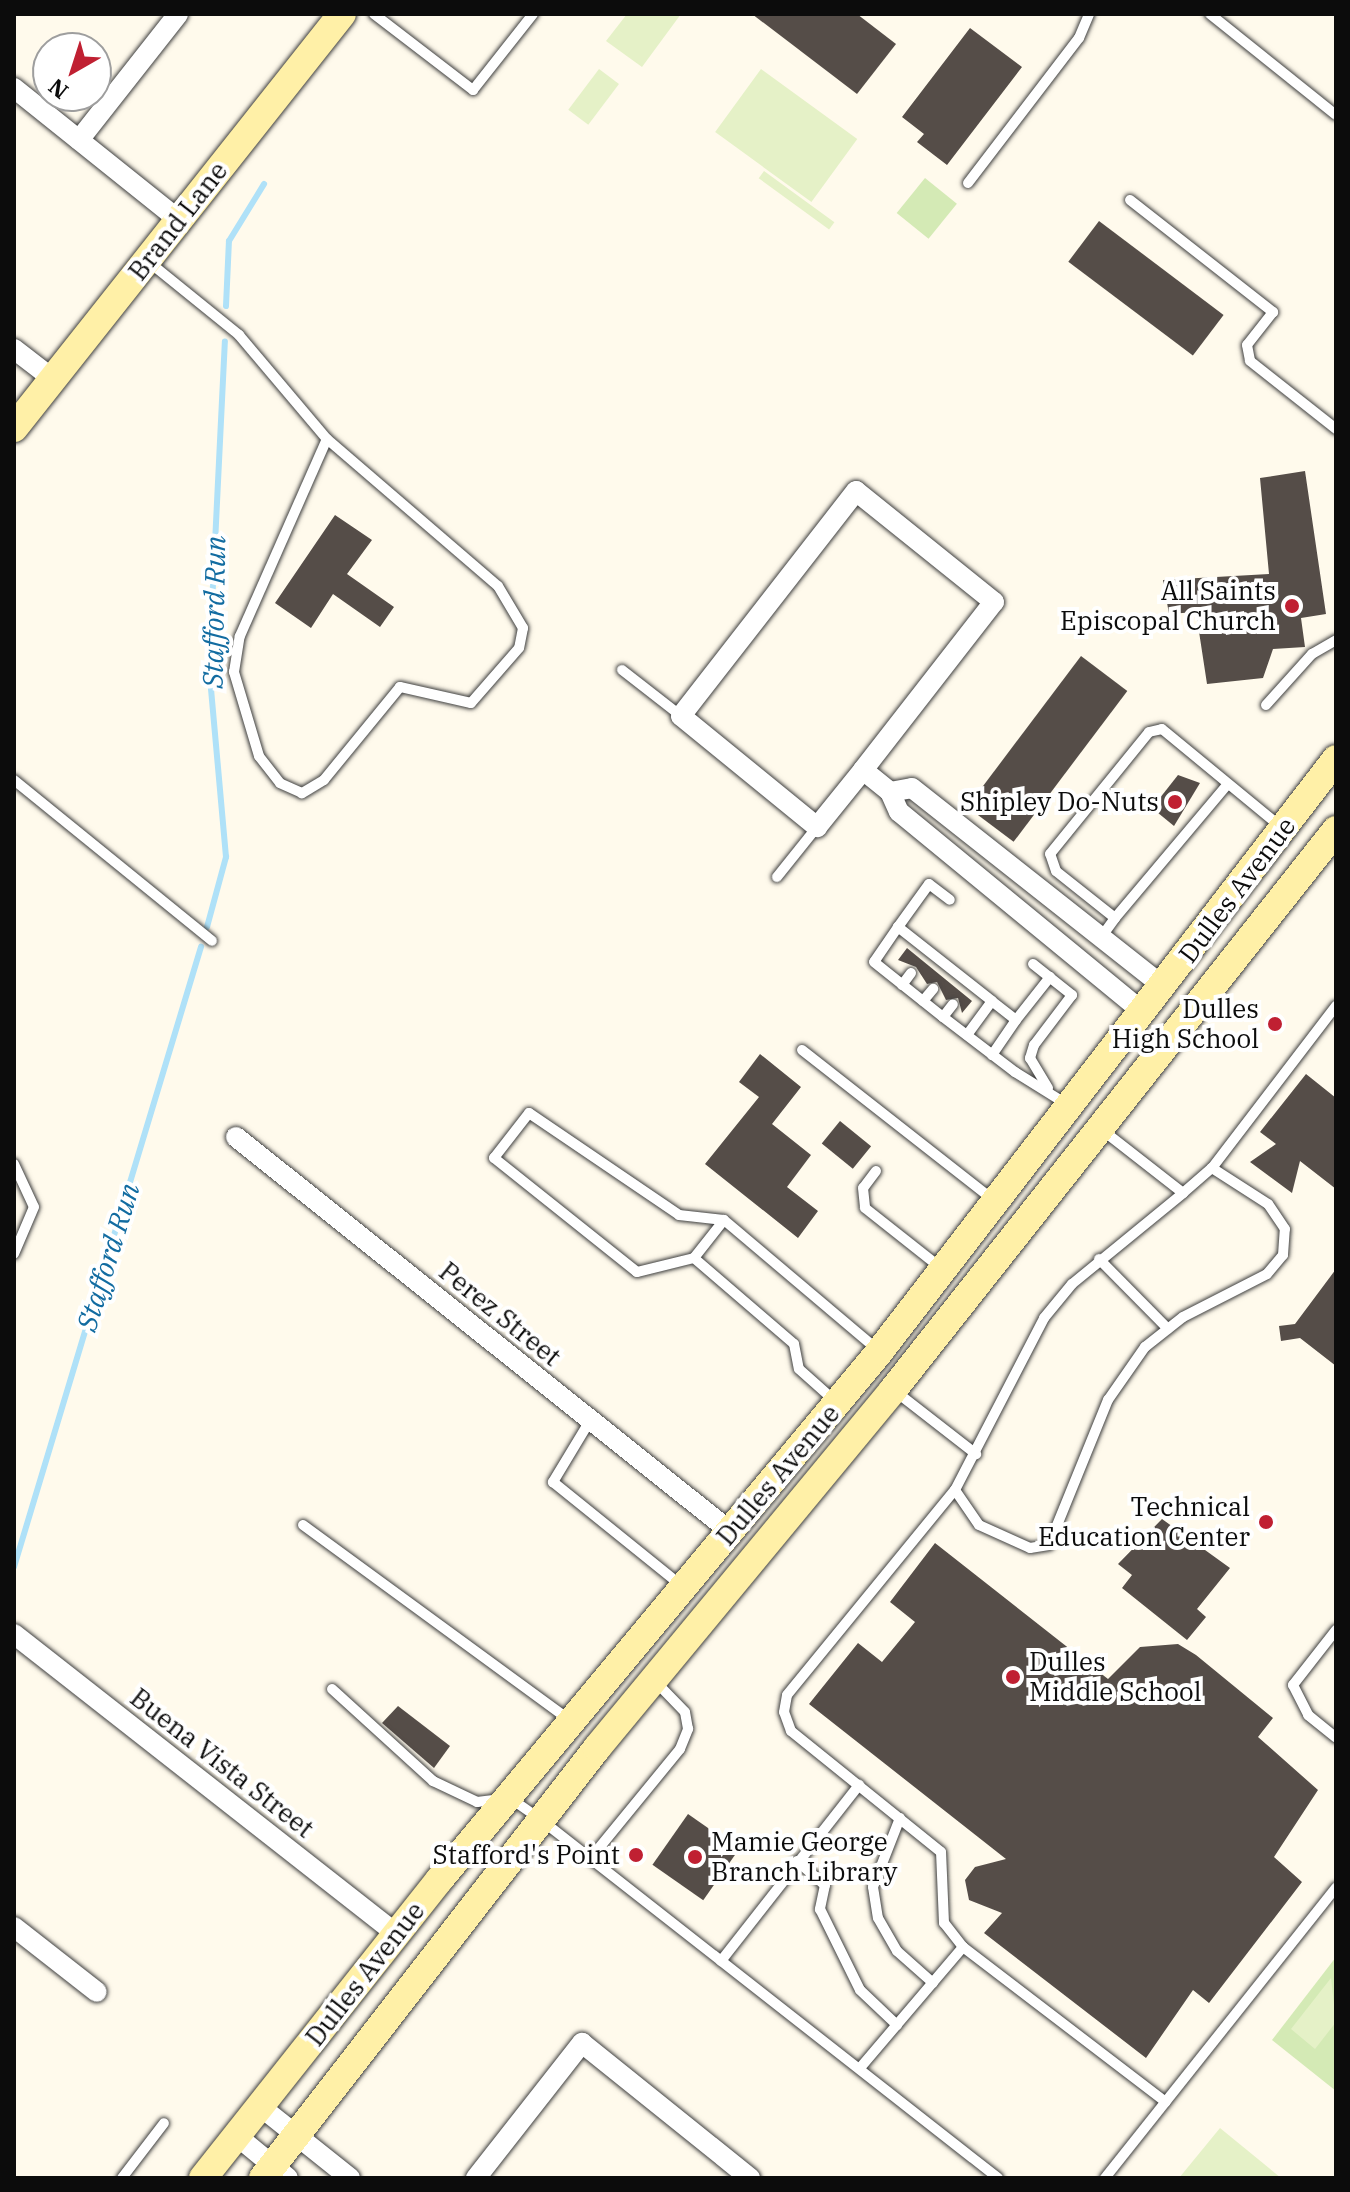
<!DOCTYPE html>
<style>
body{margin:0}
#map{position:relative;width:1350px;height:2192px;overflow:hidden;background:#fffaec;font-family:"IBM Plex Serif",serif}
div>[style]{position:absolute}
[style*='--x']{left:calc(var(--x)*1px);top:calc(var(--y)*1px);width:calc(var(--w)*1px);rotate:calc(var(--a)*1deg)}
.green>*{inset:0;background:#d4eab5;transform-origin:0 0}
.pitch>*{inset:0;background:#e5f1c7;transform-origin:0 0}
.stream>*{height:6px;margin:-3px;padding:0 3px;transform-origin:3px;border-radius:3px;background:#afe1f8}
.building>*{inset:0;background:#554d48;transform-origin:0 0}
.roads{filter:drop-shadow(0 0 2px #3f3f3f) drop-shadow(0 0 2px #3f3f3f)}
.lane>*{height:10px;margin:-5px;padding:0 5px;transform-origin:5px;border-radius:5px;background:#fff}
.street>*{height:20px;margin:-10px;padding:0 10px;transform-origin:10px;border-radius:10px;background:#fff}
.secondary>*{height:28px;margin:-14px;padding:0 14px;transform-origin:14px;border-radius:14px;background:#fff0a7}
.dots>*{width:22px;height:22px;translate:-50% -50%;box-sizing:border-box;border:4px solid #fff;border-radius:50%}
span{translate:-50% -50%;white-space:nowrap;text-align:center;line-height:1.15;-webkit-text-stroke:8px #fff;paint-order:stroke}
.street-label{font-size:26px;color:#0c0c0c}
.poi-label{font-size:26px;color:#0c0c0c}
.right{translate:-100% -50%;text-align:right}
.left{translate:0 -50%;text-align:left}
.water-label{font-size:28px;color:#126ca1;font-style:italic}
.frame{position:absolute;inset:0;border:16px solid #0c0c0c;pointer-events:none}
.north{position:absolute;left:32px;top:32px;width:80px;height:80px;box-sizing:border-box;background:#fff;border:2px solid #9e9e9e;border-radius:50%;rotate:219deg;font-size:22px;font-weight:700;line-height:32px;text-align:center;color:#0c0c0c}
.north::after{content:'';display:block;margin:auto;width:28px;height:36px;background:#c02032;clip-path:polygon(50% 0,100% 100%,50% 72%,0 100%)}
</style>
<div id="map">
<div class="green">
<div style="left:925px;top:178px;width:41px;height:45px;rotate:39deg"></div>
<div style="clip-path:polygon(1336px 1957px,1336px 2091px,1272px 2040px)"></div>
</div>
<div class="pitch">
<div style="clip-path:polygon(627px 14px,681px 14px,642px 67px,606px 41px)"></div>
<div style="left:599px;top:69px;width:25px;height:51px;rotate:37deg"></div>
<div style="left:761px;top:69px;width:119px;height:78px;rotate:36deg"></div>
<div style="left:764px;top:171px;width:87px;height:9px;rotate:36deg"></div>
<div style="clip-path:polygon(1331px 1978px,1336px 2022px,1315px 2049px,1291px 2029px)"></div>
<div style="clip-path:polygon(1220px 2128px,1281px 2178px,1179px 2178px)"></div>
</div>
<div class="stream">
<div style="--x:226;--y:306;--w:65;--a:-87.4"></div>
<div style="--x:229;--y:241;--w:67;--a:-58.4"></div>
<div style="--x:207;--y:927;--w:73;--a:-74.8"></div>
<div style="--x:226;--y:857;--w:192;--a:-95.1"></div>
<div style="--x:209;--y:666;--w:325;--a:-87.2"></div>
<div style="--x:14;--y:1567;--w:648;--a:-73.22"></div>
</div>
<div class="building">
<div style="clip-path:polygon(752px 14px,857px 14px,896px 44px,857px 94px)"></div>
<div style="clip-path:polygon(970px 28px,1022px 67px,947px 165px,917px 142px,924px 134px,902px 117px)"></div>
<div style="left:1099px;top:221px;width:156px;height:51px;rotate:37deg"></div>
<div style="clip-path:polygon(1305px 471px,1326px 614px,1301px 618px,1305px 647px,1273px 649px,1263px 678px,1207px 684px,1196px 612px,1169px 614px,1163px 580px,1269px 574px,1260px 478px)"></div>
<div style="clip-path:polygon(335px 515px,372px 540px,347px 574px,394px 607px,380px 627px,333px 594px,311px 628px,275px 603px)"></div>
<div style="left:1081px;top:656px;width:58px;height:189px;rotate:37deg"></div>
<div style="clip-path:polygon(1178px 775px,1200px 783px,1174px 826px,1152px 808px)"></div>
<div style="clip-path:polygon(907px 948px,972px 1001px,962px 1013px,958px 998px,946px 1000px,937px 982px,927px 984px,916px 967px,898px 960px)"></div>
<div style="clip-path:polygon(760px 1054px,801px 1087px,772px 1124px,811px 1155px,787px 1187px,818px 1211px,798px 1238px,705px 1164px,759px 1097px,739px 1082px)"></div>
<div style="clip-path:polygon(1306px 1074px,1336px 1098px,1336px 1189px,1300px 1161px,1292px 1193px,1250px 1162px,1276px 1144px,1260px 1132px)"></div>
<div style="left:840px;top:1121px;width:40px;height:29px;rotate:39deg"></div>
<div style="clip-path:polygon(1336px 1269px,1336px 1366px,1300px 1338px,1281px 1341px,1279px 1326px,1295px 1324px)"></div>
<div style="clip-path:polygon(1162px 1519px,1230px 1568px,1197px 1609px,1206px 1617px,1187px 1640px,1122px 1588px,1132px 1575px,1118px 1564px)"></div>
<div style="clip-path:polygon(935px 1543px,1108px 1679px,1140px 1647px,1178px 1644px,1196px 1655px,1273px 1718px,1258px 1737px,1318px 1790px,1274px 1857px,1302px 1882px,1209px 2003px,1193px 1990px,1146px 2058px,984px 1933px,1002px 1913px,969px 1900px,965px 1880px,975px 1867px,1006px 1859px,809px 1704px,858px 1643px,882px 1662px,915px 1622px,890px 1602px)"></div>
<div style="clip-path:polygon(398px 1706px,450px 1746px,434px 1768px,382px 1723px)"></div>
<div style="left:688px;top:1814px;width:62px;height:62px;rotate:35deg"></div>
</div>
<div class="roads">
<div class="lane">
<div style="--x:374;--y:14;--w:125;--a:37.5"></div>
<div style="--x:473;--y:90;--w:97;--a:-51.7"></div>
<div style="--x:1210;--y:14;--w:161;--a:38.7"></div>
<div style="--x:968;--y:183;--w:183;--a:-52.6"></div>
<div style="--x:1079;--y:38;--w:26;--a:-67"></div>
<div style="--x:1130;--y:200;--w:182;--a:38.1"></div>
<div style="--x:1273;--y:312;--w:42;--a:128.2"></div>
<div style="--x:1247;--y:345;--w:16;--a:79"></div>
<div style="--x:1250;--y:361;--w:110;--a:38.3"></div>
<div style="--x:149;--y:262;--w:116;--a:39"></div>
<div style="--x:239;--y:335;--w:136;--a:49.8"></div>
<div style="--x:327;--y:439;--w:225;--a:40.7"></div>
<div style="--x:498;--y:586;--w:49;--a:59.2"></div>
<div style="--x:523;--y:628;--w:20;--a:101"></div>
<div style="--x:519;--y:648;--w:73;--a:131.1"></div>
<div style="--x:471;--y:703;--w:73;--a:-167.3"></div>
<div style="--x:400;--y:687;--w:120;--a:129.3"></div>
<div style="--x:324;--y:780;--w:26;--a:149"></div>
<div style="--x:302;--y:793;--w:24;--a:-156"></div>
<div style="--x:280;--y:783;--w:34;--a:-128"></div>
<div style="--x:259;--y:756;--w:88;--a:-106.6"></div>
<div style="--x:234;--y:672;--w:36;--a:-81"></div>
<div style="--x:240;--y:636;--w:215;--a:-66.2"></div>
<div style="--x:622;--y:670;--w:75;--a:37.9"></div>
<div style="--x:1266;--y:705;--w:69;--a:-48"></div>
<div style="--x:1312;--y:654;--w:28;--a:-30"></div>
<div style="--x:14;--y:780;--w:255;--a:39.1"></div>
<div style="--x:777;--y:877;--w:64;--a:-51.3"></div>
<div style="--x:1115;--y:918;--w:175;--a:-49.9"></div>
<div style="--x:898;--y:927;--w:53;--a:-54.2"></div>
<div style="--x:929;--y:884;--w:26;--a:37"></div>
<div style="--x:1102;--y:936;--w:22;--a:-54"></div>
<div style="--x:1115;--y:918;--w:75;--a:-141.5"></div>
<div style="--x:1056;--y:871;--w:18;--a:-109"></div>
<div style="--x:1050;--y:854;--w:157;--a:-50.9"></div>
<div style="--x:1149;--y:732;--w:13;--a:-13"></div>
<div style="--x:1162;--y:729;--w:154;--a:39.5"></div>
<div style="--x:1033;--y:964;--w:50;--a:38.5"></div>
<div style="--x:1072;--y:995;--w:63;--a:127.2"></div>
<div style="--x:1034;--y:1045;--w:14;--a:107"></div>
<div style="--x:1030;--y:1058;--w:35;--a:59"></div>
<div style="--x:902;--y:985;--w:15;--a:-53"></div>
<div style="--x:923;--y:1001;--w:16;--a:-50"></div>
<div style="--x:943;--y:1017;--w:16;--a:-52"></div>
<div style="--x:1016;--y:1020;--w:55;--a:-51.7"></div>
<div style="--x:967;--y:1035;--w:42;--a:-53.7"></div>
<div style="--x:992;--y:1001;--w:120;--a:-141.8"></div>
<div style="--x:898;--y:927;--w:42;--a:124.4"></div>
<div style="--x:874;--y:962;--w:88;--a:38.6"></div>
<div style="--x:943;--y:1017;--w:91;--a:37.4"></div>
<div style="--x:1015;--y:1072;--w:62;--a:31.9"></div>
<div style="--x:802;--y:1050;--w:243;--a:38.1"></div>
<div style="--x:992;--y:1055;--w:42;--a:-55.6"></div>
<div style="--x:1016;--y:1020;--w:31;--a:-142"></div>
<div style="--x:14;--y:1164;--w:47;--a:65.1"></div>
<div style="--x:34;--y:1207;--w:51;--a:113.1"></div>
<div style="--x:876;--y:1171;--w:21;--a:127"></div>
<div style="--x:863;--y:1188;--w:20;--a:84"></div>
<div style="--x:865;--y:1208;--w:97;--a:38.3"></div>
<div style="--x:1183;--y:1193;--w:38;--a:-41"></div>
<div style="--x:1212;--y:1168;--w:204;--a:-52.6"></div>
<div style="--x:724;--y:1220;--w:48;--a:128.3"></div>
<div style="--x:694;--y:1258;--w:132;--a:40.7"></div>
<div style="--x:794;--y:1344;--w:25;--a:79"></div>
<div style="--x:799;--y:1369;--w:50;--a:41.7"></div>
<div style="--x:694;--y:1258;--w:59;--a:166.2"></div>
<div style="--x:637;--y:1272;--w:183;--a:-141.4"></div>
<div style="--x:494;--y:1158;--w:57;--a:-52.1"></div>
<div style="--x:529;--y:1113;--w:181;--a:34.2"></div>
<div style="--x:679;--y:1215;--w:45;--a:6.3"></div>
<div style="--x:724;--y:1220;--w:202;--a:40.2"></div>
<div style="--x:1099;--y:1259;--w:98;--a:45.4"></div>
<div style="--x:895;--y:1391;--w:103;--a:37.9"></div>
<div style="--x:591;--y:1419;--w:74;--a:121.1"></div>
<div style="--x:553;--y:1482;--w:167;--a:38.9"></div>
<div style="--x:955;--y:1490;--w:42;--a:55.6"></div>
<div style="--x:979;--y:1525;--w:56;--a:24.3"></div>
<div style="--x:1030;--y:1548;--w:19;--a:-9"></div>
<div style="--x:1049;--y:1545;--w:157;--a:-67.9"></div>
<div style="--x:1108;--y:1400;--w:65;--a:-55.1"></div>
<div style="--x:1145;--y:1347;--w:48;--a:-38.3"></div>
<div style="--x:1183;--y:1317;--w:94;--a:-27.1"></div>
<div style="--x:1267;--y:1274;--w:25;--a:-50"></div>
<div style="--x:1283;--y:1255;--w:26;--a:-86"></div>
<div style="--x:1285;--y:1229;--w:30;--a:-124"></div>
<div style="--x:1268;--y:1204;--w:67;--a:-147.3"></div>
<div style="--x:303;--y:1525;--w:330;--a:36.2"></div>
<div style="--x:1336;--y:1630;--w:70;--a:128"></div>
<div style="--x:1293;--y:1685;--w:34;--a:63"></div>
<div style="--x:1308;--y:1715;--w:36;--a:39"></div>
<div style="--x:332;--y:1689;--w:137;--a:42.3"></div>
<div style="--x:433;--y:1781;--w:49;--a:25.5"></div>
<div style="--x:477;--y:1802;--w:33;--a:-7"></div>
<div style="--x:510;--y:1798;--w:37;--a:35"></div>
<div style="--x:540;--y:1819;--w:582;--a:38.09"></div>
<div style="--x:900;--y:1818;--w:74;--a:111.4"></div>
<div style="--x:873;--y:1887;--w:31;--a:81"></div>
<div style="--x:878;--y:1918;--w:38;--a:60"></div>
<div style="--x:897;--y:1951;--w:48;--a:41.6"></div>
<div style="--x:590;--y:1859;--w:142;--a:-50.7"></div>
<div style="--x:680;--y:1749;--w:22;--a:-68"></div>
<div style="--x:688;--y:1729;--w:17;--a:-100"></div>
<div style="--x:685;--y:1712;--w:43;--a:-134.1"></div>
<div style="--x:797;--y:1861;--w:37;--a:41"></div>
<div style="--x:825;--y:1885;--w:25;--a:102"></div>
<div style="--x:820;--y:1909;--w:90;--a:63.7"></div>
<div style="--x:860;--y:1990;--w:51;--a:43.4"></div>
<div style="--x:963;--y:1947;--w:31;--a:-128"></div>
<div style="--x:944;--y:1923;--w:71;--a:-92.4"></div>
<div style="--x:941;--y:1852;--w:193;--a:-141.1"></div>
<div style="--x:791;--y:1731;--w:20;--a:-110"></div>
<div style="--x:784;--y:1712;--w:17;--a:-80"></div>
<div style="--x:787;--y:1695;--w:265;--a:-50.7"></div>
<div style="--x:955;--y:1490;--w:194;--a:-62.6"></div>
<div style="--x:1044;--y:1318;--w:44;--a:-50.5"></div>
<div style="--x:1072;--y:1284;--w:144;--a:-39.3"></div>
<div style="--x:1183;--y:1193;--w:104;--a:-142"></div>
<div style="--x:721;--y:1961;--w:224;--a:-51.9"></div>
<div style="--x:860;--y:2068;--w:159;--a:-49.6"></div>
<div style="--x:963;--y:1947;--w:255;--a:37.4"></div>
<div style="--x:122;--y:2178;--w:69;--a:-52.6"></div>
<div style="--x:1105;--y:2178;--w:371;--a:-51.5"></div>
</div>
<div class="street">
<div style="--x:14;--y:88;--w:211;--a:38.7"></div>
<div style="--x:79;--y:140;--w:160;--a:-51.8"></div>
<div style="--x:14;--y:349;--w:49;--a:37.6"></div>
<div style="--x:863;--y:770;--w:213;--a:-52.1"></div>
<div style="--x:994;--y:602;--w:177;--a:-141.2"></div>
<div style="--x:856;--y:491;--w:285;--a:127.9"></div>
<div style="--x:681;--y:716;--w:176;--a:39.2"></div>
<div style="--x:817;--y:827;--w:73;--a:-51.1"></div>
<div style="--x:863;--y:770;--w:35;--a:39"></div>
<div style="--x:1144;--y:1013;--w:317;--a:-140.6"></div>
<div style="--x:899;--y:812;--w:22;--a:-114"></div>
<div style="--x:890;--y:792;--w:22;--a:-10"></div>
<div style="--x:912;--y:788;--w:321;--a:38.3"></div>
<div style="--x:236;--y:1137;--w:633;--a:38.59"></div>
<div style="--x:14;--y:1634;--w:486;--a:38.1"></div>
<div style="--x:14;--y:1927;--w:105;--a:38.1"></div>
<div style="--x:261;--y:2107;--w:114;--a:38.6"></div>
<div style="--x:237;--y:2136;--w:66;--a:39.5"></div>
<div style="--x:476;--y:2178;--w:172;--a:-51.9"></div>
<div style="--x:582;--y:2043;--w:216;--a:38.8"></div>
</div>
<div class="secondary">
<div style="--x:14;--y:428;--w:528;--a:-51.61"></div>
<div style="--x:203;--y:2178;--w:382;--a:-51.6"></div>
<div style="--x:440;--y:1879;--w:687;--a:-50.19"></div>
<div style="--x:880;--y:1351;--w:747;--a:-52.39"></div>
<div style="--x:263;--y:2178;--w:544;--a:-52.16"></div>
<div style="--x:597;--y:1748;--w:465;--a:-50.4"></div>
<div style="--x:893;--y:1390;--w:714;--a:-51.65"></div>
</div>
</div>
<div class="dots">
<div style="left:1292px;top:606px;background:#c02032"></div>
<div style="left:1175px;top:802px;background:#c02032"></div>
<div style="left:1275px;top:1024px;background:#c02032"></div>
<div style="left:1266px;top:1522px;background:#c02032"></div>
<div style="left:1013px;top:1677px;background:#c02032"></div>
<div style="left:636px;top:1855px;background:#c02032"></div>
<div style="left:695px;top:1857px;background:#c02032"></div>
</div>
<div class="street-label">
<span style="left:178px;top:221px;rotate:-52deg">Brand Lane</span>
<span style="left:1237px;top:890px;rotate:-53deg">Dulles Avenue</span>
<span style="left:500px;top:1314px;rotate:39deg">Perez Street</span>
<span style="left:778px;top:1475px;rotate:-50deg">Dulles Avenue</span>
<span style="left:222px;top:1763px;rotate:38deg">Buena Vista Street</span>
<span style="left:365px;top:1974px;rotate:-52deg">Dulles Avenue</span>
</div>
<div class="poi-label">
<span class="right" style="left:1276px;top:606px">All Saints<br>Episcopal Church</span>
<span class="right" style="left:1159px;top:802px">Shipley Do-Nuts</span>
<span class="right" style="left:1259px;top:1024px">Dulles<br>High School</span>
<span class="right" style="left:1250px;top:1522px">Technical<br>Education Center</span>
<span class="left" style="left:1029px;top:1677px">Dulles<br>Middle School</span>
<span class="left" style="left:711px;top:1857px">Mamie George<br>Branch Library</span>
<span class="right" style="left:620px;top:1855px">Stafford's Point</span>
</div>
<div class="water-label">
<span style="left:214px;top:612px;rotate:-89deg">Stafford Run</span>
<span style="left:108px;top:1257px;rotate:-73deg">Stafford Run</span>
</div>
<div class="frame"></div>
<div class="north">N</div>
</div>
